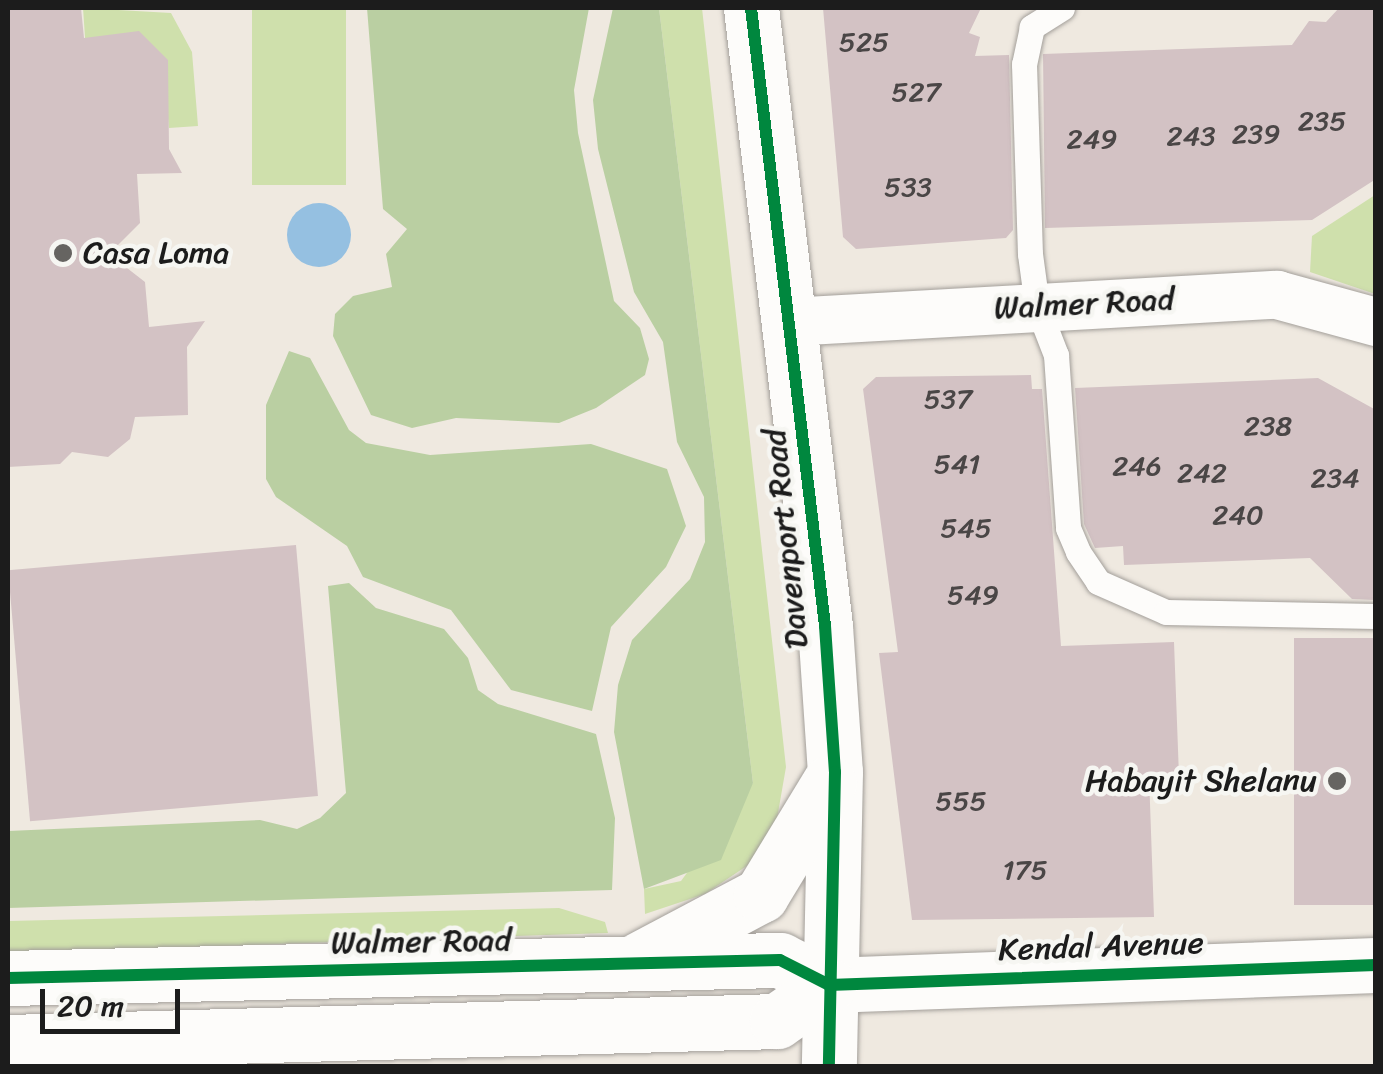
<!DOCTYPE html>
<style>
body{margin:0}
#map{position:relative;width:1383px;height:1074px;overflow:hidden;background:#efe9e0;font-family:Sriracha,sans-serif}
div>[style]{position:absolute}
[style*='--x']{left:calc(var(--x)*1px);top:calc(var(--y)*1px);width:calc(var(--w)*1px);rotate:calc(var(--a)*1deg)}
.green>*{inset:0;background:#cfe0ac;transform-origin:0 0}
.forest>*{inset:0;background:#bacfa2}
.water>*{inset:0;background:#95c0e1}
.round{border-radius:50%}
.building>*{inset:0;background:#d3c2c4;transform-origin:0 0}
.roads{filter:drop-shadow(0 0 2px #a39f9a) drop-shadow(0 0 2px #a39f9a)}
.service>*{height:25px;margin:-12.5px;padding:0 12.5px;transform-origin:12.5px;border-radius:12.5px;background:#fdfcfa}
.minor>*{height:48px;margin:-24px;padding:0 24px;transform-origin:24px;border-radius:24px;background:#fdfcfa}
.tertiary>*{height:55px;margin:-27.5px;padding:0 27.5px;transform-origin:27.5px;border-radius:27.5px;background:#fdfcfa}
.cycleway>*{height:12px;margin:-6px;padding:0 6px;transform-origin:6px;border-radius:6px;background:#00873e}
.dots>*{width:28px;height:28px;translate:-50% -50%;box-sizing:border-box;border:5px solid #f6f6f2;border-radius:50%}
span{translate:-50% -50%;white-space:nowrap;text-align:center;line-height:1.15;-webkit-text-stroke:9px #f6f6f2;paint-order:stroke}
.number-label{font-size:28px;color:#4a4646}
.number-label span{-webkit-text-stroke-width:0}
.poi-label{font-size:32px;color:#1c1c1c}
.left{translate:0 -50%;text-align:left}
.right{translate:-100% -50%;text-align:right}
.street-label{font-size:32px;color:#1c1c1c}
.frame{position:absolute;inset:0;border:10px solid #1c1c1c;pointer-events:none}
.scale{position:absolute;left:40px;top:989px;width:140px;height:45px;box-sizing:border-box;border:5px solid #1c1c1c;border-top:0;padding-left:12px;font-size:30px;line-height:35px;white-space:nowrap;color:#1c1c1c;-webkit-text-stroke:8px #f6f6f2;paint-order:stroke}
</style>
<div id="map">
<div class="green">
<div style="clip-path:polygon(83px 8px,171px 13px,192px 52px,198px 126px,169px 128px,163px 68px,87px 66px)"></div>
<div style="left:252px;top:8px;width:94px;height:177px"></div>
<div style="clip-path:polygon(659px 8px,702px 8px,786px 767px,774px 836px,757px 859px,705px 894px,645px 914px,644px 889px,681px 881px,753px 783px)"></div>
<div style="clip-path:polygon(1375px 195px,1375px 294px,1310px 272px,1312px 236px)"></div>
<div style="clip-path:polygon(559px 908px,605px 922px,608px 933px,8px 953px,8px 921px)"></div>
</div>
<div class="forest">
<div style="clip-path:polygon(367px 8px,589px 8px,574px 90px,578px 133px,614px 301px,640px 328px,649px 359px,645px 375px,596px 408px,559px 423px,456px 418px,412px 428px,371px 415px,333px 336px,335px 314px,353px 296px,392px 287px,386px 254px,407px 229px,383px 209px)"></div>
<div style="clip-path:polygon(613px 8px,659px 8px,753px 783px,721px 860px,644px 889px,614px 732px,618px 685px,632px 640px,690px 579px,705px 542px,704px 497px,677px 442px,663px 342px,634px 292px,598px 149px,593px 100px)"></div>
<div style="clip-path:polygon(289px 351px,310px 358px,349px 430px,366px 443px,430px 455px,591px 444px,667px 469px,686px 526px,666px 567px,611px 627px,592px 711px,511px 690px,451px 610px,363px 577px,347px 546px,276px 497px,266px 479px,266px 405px)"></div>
<div style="clip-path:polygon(349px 583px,376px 608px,444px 629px,468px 658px,478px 690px,498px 704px,596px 734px,615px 818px,612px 890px,8px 908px,8px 831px,260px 820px,297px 829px,320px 818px,346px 793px,328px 586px)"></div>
</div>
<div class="water">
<div class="round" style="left:287px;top:203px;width:64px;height:64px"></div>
</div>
<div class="building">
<div style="clip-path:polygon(8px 8px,81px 8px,84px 38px,139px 31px,168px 60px,169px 149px,182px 173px,137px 174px,140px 223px,109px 254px,145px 282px,149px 327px,205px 321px,187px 347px,188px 415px,135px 417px,130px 439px,108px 457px,72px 452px,60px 464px,8px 467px)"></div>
<div style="clip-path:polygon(823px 8px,981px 8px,969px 33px,980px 37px,975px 56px,1009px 55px,1013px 230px,1006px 238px,856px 249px,843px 237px)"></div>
<div style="clip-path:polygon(1339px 8px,1376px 8px,1376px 179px,1312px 220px,1045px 228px,1043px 54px,1292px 45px,1309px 21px,1326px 22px)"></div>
<div style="clip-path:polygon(1031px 375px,1032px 389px,1042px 389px,1061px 646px,1174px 642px,1179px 776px,1149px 775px,1154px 917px,912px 920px,879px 653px,898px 652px,863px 389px,876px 377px)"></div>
<div style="clip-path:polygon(1318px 378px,1376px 410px,1376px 600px,1352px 599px,1310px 558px,1124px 565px,1123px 546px,1095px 548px,1084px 524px,1075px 388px)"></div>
<div style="left:296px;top:545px;width:252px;height:289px;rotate:85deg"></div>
<div style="left:1376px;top:638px;width:267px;height:82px;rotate:90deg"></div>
</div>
<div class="roads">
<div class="service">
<div style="--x:1062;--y:8;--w:36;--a:148"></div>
<div style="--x:1032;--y:27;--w:38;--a:102"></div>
<div style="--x:1024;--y:64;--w:190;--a:88.2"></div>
<div style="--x:1030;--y:254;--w:52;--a:82.3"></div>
<div style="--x:1037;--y:306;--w:53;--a:68.8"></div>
<div style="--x:1056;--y:355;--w:173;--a:86"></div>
<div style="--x:1068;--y:528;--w:26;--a:67"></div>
<div style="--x:1078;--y:552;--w:36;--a:56"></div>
<div style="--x:1098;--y:582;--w:74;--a:23.8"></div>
<div style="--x:1166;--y:612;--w:210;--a:1.1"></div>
</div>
<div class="minor">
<div style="--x:789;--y:322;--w:489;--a:-3.2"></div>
<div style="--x:1277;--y:295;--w:103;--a:15.3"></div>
</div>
<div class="tertiary">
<div style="--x:751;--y:8;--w:622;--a:83.17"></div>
<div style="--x:825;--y:626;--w:146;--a:86.1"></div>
<div style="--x:835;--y:772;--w:294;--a:91.2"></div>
<div style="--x:640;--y:959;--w:137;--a:-27.9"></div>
<div style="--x:761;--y:895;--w:131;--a:-58.7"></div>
<div style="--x:8;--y:978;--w:772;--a:-1.34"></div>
<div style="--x:780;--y:960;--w:55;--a:27"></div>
<div style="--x:829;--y:985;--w:547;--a:-2.09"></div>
<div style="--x:8;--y:1042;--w:769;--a:-1.56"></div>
<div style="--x:777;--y:1021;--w:63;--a:-34.7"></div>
</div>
</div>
<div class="cycleway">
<div style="--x:751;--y:8;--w:622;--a:83.17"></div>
<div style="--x:825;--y:626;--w:146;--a:86.1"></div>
<div style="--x:835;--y:772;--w:294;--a:91.2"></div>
<div style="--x:8;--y:978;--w:772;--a:-1.34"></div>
<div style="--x:780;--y:960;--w:55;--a:27"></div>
<div style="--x:829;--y:985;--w:547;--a:-2.09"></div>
</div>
<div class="dots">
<div style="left:63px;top:253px;background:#666461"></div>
<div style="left:1337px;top:781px;background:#666461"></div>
</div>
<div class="number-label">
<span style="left:864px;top:42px">525</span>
<span style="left:916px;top:92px">527</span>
<span style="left:1322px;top:121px">235</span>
<span style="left:1256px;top:134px">239</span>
<span style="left:1191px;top:136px">243</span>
<span style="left:1092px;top:139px">249</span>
<span style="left:908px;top:187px">533</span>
<span style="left:948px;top:399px">537</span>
<span style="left:1268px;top:426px">238</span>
<span style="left:957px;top:464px">541</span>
<span style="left:1137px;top:466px">246</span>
<span style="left:1202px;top:473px">242</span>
<span style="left:1335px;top:478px">234</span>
<span style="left:1238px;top:515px">240</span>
<span style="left:966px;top:528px">545</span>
<span style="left:973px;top:595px">549</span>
<span style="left:961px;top:801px">555</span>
<span style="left:1025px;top:870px">175</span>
</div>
<div class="poi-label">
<span class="left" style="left:83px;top:253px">Casa Loma</span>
<span class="right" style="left:1317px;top:781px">Habayit Shelanu</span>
</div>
<div class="street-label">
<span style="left:1084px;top:304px;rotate:-3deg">Walmer Road</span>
<span style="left:786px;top:539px;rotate:-96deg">Davenport Road</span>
<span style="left:421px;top:942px;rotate:-1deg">Walmer Road</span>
<span style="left:1101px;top:947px;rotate:-2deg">Kendal Avenue</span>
</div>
<div class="frame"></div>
<div class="scale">20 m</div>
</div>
